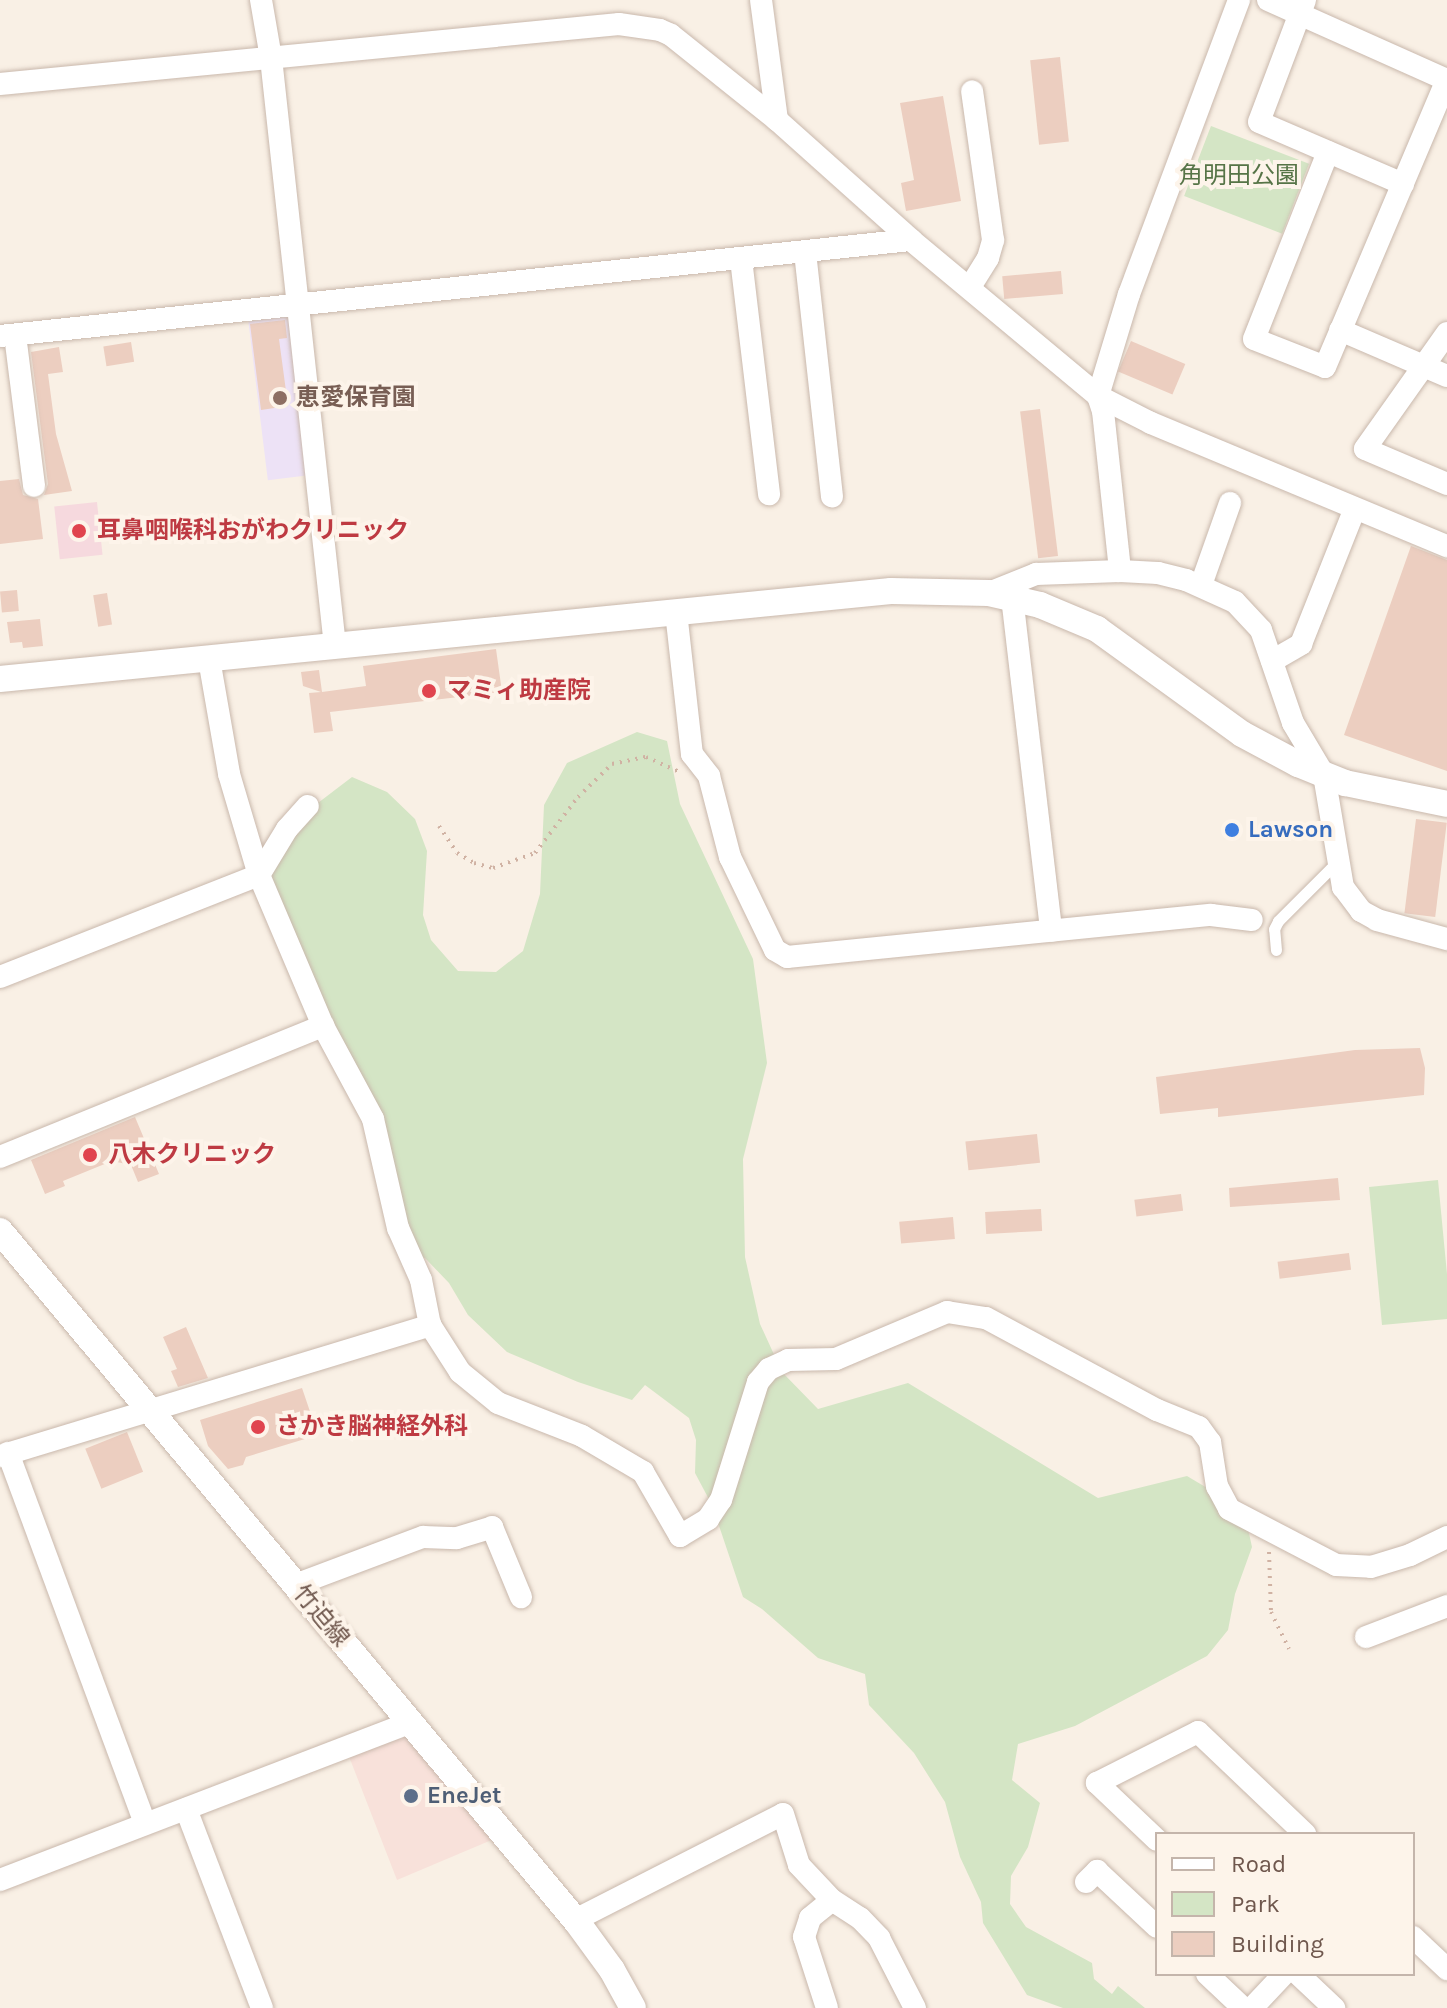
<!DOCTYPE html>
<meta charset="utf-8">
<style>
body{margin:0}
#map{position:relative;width:1447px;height:2008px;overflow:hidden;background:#f9f0e5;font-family:Karla,"Noto Sans JP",sans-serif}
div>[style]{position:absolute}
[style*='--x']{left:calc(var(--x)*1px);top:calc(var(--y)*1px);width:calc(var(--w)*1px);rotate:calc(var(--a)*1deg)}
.commercial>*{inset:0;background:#f8e1da}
.education>*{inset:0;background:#ede2f6;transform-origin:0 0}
.medical>*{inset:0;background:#f6d9de;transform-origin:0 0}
.green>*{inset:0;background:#d4e5c5;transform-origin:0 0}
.building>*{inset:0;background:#eccec0;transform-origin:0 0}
.path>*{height:4px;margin-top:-2px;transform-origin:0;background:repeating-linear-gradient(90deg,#d0b2a3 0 2px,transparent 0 8px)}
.roads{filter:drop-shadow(0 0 2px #c9b8ac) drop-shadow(0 0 2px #c9b8ac)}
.service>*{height:11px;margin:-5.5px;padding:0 5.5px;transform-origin:5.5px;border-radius:5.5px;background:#fff}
.minor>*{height:22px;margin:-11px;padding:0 11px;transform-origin:11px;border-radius:11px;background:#fff}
.tertiary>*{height:26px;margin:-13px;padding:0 13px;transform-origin:13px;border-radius:13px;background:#fff}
.dots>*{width:22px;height:22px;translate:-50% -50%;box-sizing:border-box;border:4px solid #fdf4ea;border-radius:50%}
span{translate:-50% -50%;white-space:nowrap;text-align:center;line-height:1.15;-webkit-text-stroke:8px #fdf4ea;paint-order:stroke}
.park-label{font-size:24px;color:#567447}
.education-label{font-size:24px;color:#785e54;font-weight:700}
.left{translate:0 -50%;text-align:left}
.health-label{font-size:24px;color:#be3a42;font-weight:700}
.shop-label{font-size:24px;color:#366cbe;font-weight:700}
.street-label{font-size:24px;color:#6f574d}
.service-label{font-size:24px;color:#4e5e75;font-weight:700}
.legend{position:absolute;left:1155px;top:1832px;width:260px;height:144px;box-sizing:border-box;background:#fdf4ea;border:2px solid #c4b5ab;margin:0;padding:10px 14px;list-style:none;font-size:24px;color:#6f574d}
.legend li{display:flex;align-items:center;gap:16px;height:40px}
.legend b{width:40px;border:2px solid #c4b5ab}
</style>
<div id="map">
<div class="commercial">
<div style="clip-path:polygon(404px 1736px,494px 1839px,397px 1880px,348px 1754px)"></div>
</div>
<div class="education">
<div style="left:293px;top:316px;width:160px;height:45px;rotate:83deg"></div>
</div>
<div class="medical">
<div style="left:97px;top:502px;width:53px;height:43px;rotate:84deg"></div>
</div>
<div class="green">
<div style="left:1211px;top:126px;width:105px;height:75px;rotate:21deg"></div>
<div style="clip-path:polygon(637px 732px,667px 741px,680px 804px,753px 959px,767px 1063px,743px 1159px,745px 1257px,760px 1324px,782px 1372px,818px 1409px,908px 1383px,1098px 1498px,1187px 1476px,1244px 1510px,1252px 1547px,1235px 1594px,1228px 1630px,1207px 1656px,1075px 1726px,1018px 1744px,1012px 1780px,1040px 1803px,1028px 1847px,1011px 1876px,1010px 1904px,1026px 1927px,1092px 1963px,1094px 1979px,1112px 1994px,1118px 1986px,1145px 2008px,1063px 2008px,1027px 1995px,983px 1923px,981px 1902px,960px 1857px,945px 1802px,914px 1753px,869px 1705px,865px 1674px,818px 1658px,762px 1609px,743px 1597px,712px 1505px,695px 1473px,696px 1440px,689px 1418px,645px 1385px,632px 1400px,578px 1382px,507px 1352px,468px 1315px,449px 1283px,425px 1258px,416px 1256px,313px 986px,271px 893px,270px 868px,314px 806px,352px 777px,387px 792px,415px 819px,427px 851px,423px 915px,431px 940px,458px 971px,496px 972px,523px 951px,540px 894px,544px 805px,567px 763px)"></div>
<div style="clip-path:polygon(1438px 1180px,1447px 1274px,1447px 1319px,1382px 1325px,1369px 1187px)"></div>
</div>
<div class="building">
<div style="left:1060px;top:57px;width:85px;height:30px;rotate:84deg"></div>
<div style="clip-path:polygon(943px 96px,961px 201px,906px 211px,901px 183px,914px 180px,900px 103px)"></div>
<div style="left:1061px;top:271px;width:23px;height:59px;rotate:85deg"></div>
<div style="clip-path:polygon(285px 320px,287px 338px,279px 339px,288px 406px,261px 410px,250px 324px)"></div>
<div style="left:1131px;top:341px;width:59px;height:33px;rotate:23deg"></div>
<div style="left:131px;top:342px;width:20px;height:28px;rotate:81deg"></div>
<div style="clip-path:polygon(59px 347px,63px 372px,48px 374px,56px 434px,72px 491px,44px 495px,48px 484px,31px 352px)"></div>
<div style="left:1040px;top:409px;width:148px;height:20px;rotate:83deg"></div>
<div style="clip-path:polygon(19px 479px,23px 495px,38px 499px,43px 539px,0 544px,0 481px)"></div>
<div style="clip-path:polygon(1411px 546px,1447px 560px,1447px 771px,1344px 735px)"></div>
<div style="left:17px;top:590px;width:21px;height:17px;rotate:85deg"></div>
<div style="left:107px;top:593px;width:32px;height:14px;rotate:81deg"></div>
<div style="clip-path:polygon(40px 619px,43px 646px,23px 648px,22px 642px,10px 643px,7px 622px)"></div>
<div style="clip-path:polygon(496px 649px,502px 692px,330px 712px,333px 731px,314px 733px,309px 693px,321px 692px,303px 686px,301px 672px,319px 670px,322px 692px,366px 686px,363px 666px)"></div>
<div style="left:1416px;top:819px;width:31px;height:95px;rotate:7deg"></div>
<div style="clip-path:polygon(1420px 1048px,1425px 1068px,1424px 1095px,1218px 1117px,1218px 1108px,1160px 1114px,1156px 1077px,1355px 1050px)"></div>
<div style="clip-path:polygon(135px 1117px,159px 1174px,138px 1182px,131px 1165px,112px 1161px,63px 1181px,65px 1186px,45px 1194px,31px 1160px)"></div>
<div style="left:1037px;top:1134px;width:29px;height:72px;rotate:84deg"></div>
<div style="clip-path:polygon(1338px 1178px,1340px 1200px,1230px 1207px,1229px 1188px)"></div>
<div style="left:1181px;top:1194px;width:17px;height:47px;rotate:83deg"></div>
<div style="left:1041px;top:1209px;width:22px;height:56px;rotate:87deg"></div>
<div style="left:953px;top:1217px;width:22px;height:54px;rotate:85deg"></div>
<div style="left:1349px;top:1253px;width:17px;height:72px;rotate:83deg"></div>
<div style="clip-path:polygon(186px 1327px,208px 1378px,178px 1387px,171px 1371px,177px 1369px,163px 1337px)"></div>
<div style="clip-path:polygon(302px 1388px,318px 1435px,246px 1457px,243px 1465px,228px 1469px,208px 1446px,200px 1420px)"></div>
<div style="left:127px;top:1432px;width:43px;height:45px;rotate:68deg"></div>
</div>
<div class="path">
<div style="--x:439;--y:826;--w:32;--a:56"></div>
<div style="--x:457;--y:853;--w:20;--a:30"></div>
<div style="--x:474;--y:863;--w:20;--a:15"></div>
<div style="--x:493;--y:868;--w:45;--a:-19.7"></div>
<div style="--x:535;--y:853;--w:71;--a:-52.5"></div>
<div style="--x:578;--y:797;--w:47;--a:-44.1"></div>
<div style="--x:612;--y:764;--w:35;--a:-12"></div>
<div style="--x:646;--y:757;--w:37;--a:24"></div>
<div style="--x:1269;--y:1552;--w:60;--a:88.1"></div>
<div style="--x:1271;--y:1612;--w:41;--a:64.1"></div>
</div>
<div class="roads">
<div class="service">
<div style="--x:1276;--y:950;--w:21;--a:-95"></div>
<div style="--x:1274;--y:929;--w:9;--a:-63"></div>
<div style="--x:1278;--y:921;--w:85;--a:-45"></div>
</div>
<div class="minor">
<div style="--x:261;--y:0;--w:59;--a:80.2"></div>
<div style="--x:271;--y:58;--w:591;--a:83.79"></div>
<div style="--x:761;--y:0;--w:121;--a:82.4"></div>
<div style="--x:1239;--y:0;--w:314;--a:110.5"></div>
<div style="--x:1129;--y:294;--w:107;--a:106.9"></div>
<div style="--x:1098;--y:396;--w:59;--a:27"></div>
<div style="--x:1151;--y:423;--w:321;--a:22.6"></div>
<div style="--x:1268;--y:0;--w:196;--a:24.1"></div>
<div style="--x:1305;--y:0;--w:130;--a:110.7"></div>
<div style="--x:1259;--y:122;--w:157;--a:23.3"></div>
<div style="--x:0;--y:84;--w:622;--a:-5.54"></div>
<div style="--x:619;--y:24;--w:41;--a:8.3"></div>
<div style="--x:660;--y:30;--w:12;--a:24"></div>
<div style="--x:671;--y:35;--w:136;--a:38.7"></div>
<div style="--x:777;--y:120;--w:180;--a:41.8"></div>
<div style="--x:911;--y:240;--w:244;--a:39.8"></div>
<div style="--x:1098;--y:396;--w:16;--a:72"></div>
<div style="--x:1103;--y:411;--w:161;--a:83.9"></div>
<div style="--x:1328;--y:152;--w:201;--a:111.6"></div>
<div style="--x:1254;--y:339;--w:76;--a:21.5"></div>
<div style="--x:1325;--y:367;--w:312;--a:-67"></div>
<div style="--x:805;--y:252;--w:246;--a:83.7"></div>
<div style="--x:741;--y:259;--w:237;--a:83.2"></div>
<div style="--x:970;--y:287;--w:34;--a:-58"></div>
<div style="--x:988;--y:258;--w:19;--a:-74"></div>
<div style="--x:993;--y:240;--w:150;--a:-98"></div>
<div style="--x:1340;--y:330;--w:116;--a:23.3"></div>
<div style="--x:1447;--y:333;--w:142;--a:125.3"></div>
<div style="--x:1365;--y:449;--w:89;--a:23.1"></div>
<div style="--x:15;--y:335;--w:152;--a:82.8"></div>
<div style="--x:0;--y:336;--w:916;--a:-6.02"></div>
<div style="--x:1201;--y:585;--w:87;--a:-70.5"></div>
<div style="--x:989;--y:593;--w:51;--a:-22"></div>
<div style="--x:1036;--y:574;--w:84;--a:-2"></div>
<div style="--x:1120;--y:571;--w:38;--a:3"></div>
<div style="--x:1158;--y:573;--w:29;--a:14"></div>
<div style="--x:1186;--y:580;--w:54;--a:24.2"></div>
<div style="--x:1235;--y:602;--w:38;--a:47"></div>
<div style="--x:1261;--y:630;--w:98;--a:71"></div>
<div style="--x:1293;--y:723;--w:61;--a:59.2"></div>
<div style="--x:1324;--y:775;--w:114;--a:80.4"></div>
<div style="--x:1343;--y:887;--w:30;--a:53"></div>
<div style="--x:1361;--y:911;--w:18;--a:29"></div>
<div style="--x:1377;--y:920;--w:73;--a:15.2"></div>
<div style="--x:1012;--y:597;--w:336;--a:83.3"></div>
<div style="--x:676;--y:612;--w:143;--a:83.6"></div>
<div style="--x:692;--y:754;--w:28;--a:52"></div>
<div style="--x:709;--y:776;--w:84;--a:75.5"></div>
<div style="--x:730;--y:857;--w:103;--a:64.2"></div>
<div style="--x:775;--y:950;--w:14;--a:30"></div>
<div style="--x:787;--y:957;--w:426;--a:-5.7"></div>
<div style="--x:1211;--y:915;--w:41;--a:7"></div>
<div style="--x:209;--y:659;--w:117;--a:80.1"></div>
<div style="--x:229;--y:774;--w:105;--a:73.5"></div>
<div style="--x:259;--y:875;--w:164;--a:67"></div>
<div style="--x:323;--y:1026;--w:106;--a:61.7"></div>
<div style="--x:373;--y:1119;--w:112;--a:77.1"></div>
<div style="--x:398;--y:1228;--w:57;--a:66.1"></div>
<div style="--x:421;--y:1280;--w:46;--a:78.7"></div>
<div style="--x:430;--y:1325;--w:56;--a:57.4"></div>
<div style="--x:460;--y:1372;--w:49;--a:39.2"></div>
<div style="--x:498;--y:1403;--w:90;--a:21.4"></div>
<div style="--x:582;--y:1436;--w:71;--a:30.5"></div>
<div style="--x:643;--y:1472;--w:74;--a:60"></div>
<div style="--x:680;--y:1536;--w:33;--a:-31"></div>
<div style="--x:708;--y:1519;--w:23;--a:-56"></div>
<div style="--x:721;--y:1500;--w:124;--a:-72.6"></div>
<div style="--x:758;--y:1382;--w:17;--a:-50"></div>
<div style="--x:769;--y:1369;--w:21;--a:-25"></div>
<div style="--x:788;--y:1360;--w:48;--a:-1.2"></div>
<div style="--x:836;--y:1359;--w:121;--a:-22.9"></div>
<div style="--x:947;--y:1312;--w:39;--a:9"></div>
<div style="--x:986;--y:1318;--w:194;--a:28.3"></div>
<div style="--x:1157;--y:1410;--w:45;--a:22"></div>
<div style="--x:1199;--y:1427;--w:19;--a:54"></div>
<div style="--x:1210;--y:1442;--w:45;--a:81"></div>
<div style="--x:1217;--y:1486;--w:26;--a:62"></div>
<div style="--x:1229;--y:1509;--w:121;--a:27.6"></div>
<div style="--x:1336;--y:1565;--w:35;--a:3"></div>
<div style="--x:1371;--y:1567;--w:41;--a:-17.1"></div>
<div style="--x:1410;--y:1555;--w:41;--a:-25.9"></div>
<div style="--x:1272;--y:661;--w:34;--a:-30"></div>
<div style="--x:1301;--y:644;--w:146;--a:-68.3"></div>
<div style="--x:0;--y:977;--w:278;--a:-21.5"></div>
<div style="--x:259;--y:875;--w:54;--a:-58.7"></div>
<div style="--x:287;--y:829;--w:31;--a:-48"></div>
<div style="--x:0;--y:1157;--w:349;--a:-22.1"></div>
<div style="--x:8;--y:1453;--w:395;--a:69.7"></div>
<div style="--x:0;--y:1456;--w:450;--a:-16.9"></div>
<div style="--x:295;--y:1585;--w:137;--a:-20.6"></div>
<div style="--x:423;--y:1537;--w:34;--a:2"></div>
<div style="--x:457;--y:1538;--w:37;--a:-17"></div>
<div style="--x:492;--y:1527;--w:76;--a:67.5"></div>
<div style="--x:1366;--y:1637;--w:87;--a:-20.9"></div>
<div style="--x:186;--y:1809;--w:213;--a:69.1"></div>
<div style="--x:1157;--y:1840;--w:83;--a:-136.5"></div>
<div style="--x:1097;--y:1783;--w:113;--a:-26.8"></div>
<div style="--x:1198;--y:1732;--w:148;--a:43.6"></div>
<div style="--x:0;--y:1880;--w:439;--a:-21"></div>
<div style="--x:1086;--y:1882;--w:16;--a:-45"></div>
<div style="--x:1097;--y:1871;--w:82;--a:43"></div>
<div style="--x:575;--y:1920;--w:233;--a:-27"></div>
<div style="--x:783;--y:1814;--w:53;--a:72.6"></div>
<div style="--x:799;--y:1865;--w:48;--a:46.7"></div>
<div style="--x:832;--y:1900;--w:33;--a:33"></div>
<div style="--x:860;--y:1918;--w:28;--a:46"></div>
<div style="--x:879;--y:1938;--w:79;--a:62.8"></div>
<div style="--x:1413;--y:1937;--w:47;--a:43.3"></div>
<div style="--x:1207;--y:1974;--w:50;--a:43.4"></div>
<div style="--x:1298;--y:1974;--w:50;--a:43.4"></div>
<div style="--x:827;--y:2008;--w:75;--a:-107.9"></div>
<div style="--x:804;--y:1937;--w:20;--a:-72"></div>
<div style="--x:810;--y:1918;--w:28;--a:-39"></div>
<div style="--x:1252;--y:2008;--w:47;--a:-46.7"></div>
</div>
<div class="tertiary">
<div style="--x:0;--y:679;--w:895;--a:-5.64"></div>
<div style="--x:891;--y:591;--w:98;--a:1.2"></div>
<div style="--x:989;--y:593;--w:52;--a:13.2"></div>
<div style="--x:1040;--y:605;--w:62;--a:22.8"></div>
<div style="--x:1097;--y:629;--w:179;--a:35.9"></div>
<div style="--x:1242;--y:734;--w:64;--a:28.2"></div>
<div style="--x:1298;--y:764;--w:51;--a:22"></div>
<div style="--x:1345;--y:783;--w:104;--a:11.6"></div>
<div style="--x:0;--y:1231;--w:900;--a:50.14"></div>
<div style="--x:577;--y:1922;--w:59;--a:53.9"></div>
<div style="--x:612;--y:1970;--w:43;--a:61.1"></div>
</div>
</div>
<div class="dots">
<div style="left:280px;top:398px;background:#8d6e63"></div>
<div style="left:79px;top:531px;background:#e0444e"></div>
<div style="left:429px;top:691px;background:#e0444e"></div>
<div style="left:1232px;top:830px;background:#3f7fe0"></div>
<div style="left:90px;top:1155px;background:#e0444e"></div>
<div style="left:258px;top:1427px;background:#e0444e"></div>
<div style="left:411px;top:1796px;background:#5c6f8a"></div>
</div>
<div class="park-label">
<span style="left:1239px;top:176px">角明田公園</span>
</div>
<div class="education-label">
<span class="left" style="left:296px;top:398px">恵愛保育園</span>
</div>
<div class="health-label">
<span class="left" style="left:97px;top:531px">耳鼻咽喉科おがわクリニック</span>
<span class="left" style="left:447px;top:691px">マミィ助産院</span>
<span class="left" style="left:108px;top:1155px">八木クリニック</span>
<span class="left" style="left:276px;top:1427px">さかき脳神経外科</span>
</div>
<div class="shop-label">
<span class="left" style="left:1248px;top:830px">Lawson</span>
</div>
<div class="street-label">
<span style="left:321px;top:1616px;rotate:50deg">竹迫線</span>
</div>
<div class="service-label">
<span class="left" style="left:427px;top:1796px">EneJet</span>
</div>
<ul class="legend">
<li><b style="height:10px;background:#fff"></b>Road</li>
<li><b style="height:22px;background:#d4e5c5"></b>Park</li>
<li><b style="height:22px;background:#eccec0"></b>Building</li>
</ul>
</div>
